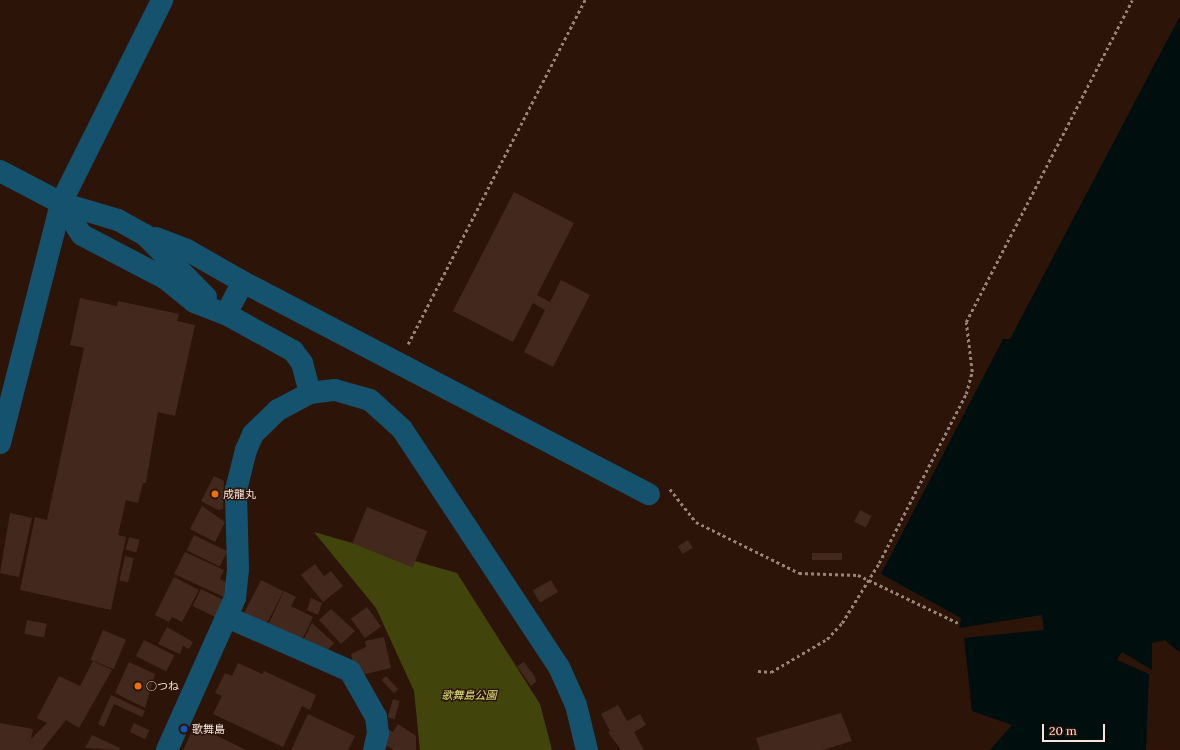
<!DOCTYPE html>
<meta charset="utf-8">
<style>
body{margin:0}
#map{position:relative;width:1180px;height:750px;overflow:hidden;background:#2d1409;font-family:Lora,"Noto Sans JP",serif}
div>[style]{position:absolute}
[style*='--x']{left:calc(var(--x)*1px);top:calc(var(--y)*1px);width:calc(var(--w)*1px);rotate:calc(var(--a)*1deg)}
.green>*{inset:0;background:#42450b}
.water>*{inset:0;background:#010e0e}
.building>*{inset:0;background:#43281d;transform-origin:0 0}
.path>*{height:2.5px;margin-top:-1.25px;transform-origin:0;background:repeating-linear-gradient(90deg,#99837a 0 3px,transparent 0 6px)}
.minor>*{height:22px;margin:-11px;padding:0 11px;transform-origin:11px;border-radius:11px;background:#15526e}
.dots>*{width:11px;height:11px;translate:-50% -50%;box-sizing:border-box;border:2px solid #2d1409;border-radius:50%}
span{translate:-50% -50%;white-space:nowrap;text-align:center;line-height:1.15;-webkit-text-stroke:3px #2d1409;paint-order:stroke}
.poi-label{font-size:11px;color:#f7e4dd}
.left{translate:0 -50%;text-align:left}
.park-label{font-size:11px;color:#dee674;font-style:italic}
.scale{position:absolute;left:1042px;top:724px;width:63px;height:18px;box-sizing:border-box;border:2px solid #f7e4dd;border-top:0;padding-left:5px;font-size:12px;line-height:14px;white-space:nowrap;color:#f7e4dd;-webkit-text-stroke:3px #2d1409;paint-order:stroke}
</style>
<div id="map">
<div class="green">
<div style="clip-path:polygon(314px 532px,457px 573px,540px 704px,552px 750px,420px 750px,414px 691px,376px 608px)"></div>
</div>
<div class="water">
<div style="clip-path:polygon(1180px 16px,1180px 653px,1165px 640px,1152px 643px,1152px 670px,1122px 652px,1117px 660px,1149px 674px,1146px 750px,990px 750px,1012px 725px,972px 711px,964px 638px,1044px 630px,1042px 615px,959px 628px,961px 618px,881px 574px,1003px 339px,1010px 339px)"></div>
</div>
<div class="building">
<div style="clip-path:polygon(514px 192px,574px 223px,537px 295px,550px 302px,561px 280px,590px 295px,553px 367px,524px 352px,545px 310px,533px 303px,513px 342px,453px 311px)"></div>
<div style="clip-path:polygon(80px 298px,117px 306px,118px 301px,179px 314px,177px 321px,195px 325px,175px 416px,158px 412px,146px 483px,143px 483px,138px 503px,126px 500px,118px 535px,126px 537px,111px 610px,20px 590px,35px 517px,47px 520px,84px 348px,70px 345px)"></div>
<div style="clip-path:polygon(214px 476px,224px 481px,223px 509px,218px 510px,201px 501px)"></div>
<div style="clip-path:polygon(202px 506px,225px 522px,215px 542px,190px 529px)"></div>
<div style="left:367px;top:507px;width:65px;height:39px;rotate:22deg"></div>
<div style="left:860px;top:510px;width:13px;height:13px;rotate:27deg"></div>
<div style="clip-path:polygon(10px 513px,32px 518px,19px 577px,0 573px)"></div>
<div style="left:194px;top:535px;width:37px;height:17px;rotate:26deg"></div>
<div style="left:129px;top:537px;width:11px;height:13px;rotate:15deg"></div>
<div style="left:688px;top:540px;width:9px;height:12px;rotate:58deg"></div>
<div style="clip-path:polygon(185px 552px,224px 570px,220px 579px,226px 582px,224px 597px,174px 574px)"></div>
<div style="left:842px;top:553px;width:7px;height:30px;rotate:90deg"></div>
<div style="left:125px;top:556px;width:9px;height:25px;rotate:13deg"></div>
<div style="clip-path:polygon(315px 564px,324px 576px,331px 571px,343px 586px,323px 602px,301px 575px)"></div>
<div style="clip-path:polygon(174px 577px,199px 590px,182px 622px,172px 617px,169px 622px,155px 615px)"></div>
<div style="left:261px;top:580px;width:25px;height:38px;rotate:27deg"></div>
<div style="left:551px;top:580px;width:14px;height:21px;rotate:60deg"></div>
<div style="left:201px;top:589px;width:25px;height:19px;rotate:26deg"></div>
<div style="clip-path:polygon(284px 591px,296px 597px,291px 606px,313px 617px,301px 642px,268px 625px)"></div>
<div style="clip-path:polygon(311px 598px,322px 603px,318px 615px,307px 610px)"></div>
<div style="left:367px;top:607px;width:24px;height:20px;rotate:54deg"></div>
<div style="clip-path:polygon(331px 609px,355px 631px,341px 644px,319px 620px)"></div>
<div style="left:27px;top:620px;width:20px;height:14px;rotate:11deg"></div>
<div style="clip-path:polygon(312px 623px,334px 643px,326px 652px,302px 643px)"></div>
<div style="clip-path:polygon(167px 627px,193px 642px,189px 649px,183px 646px,180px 654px,158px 644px)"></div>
<div style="left:103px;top:630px;width:25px;height:32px;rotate:23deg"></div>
<div style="clip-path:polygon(384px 637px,391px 668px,361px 675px,354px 666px,351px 654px,366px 647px,365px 641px)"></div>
<div style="left:144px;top:640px;width:34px;height:18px;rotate:27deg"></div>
<div style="clip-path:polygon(93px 661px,112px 670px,79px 728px,66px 720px,42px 750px,0 750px,0 723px,33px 729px,31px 739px,47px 723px,37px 718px,59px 676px,80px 686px)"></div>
<div style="clip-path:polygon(129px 662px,155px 674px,145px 708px,115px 693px)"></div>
<div style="clip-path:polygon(524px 662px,535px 677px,536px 682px,531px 686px,517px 666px)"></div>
<div style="clip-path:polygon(238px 663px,262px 674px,264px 671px,316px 695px,310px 710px,302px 706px,283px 747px,213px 714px,222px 696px,215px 693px,225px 673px,232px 676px)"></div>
<div style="left:386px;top:676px;width:18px;height:6px;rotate:47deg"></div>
<div style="clip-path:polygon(111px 695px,145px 711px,142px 717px,114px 704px,104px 727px,98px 724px)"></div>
<div style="left:393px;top:699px;width:7px;height:19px;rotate:16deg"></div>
<div style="clip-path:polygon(618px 705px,627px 721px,640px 714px,646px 725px,634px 732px,644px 750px,621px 750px,608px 732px,610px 731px,601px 714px)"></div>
<div style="clip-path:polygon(841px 713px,852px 741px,823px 750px,760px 750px,756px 738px)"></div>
<div style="clip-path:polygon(308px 714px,355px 736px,348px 750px,291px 750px)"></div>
<div style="left:134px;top:723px;width:17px;height:10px;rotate:25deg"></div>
<div style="clip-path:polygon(398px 724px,416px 736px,416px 750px,394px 750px,380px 742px,386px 728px,393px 732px)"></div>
<div style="clip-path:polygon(195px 725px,246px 750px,183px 750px)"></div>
<div style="clip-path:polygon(92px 735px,120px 748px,119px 750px,85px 748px)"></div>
</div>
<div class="path">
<div style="--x:408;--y:344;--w:387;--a:-62.8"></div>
<div style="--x:670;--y:489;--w:42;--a:51.8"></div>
<div style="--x:696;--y:522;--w:115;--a:26.3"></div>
<div style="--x:799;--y:573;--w:59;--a:1.9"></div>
<div style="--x:858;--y:575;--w:111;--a:25.6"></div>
<div style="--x:758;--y:671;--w:13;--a:4"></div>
<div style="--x:771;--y:672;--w:65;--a:-30.5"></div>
<div style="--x:827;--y:639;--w:22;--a:-47"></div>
<div style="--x:842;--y:623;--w:70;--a:-58.3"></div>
<div style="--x:879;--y:563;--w:190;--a:-62.8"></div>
<div style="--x:966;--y:394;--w:23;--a:-75"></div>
<div style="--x:972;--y:372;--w:50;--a:-96.8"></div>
<div style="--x:966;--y:322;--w:362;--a:-62.7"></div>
</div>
<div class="minor">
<div style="--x:0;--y:171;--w:69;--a:27.7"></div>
<div style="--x:61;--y:203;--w:59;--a:16.6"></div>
<div style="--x:118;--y:220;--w:31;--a:29"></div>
<div style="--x:145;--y:235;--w:87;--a:45.5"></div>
<div style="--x:61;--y:203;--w:38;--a:57"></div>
<div style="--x:82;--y:235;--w:95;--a:27.6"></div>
<div style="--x:166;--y:279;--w:36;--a:39"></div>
<div style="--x:194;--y:302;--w:34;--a:21"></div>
<div style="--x:226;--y:314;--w:77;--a:28.9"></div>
<div style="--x:293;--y:351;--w:15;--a:53"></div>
<div style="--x:302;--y:363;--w:31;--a:75"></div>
<div style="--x:156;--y:238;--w:33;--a:21"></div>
<div style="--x:187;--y:250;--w:64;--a:29.7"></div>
<div style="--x:226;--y:314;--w:36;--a:-62"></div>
<div style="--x:243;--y:282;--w:458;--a:27.6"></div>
<div style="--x:0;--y:443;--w:248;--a:-75.7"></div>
<div style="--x:61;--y:203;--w:227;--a:-63.5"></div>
<div style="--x:227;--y:617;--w:134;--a:23.7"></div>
<div style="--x:350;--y:671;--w:53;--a:60.5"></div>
<div style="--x:376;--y:717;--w:16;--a:83"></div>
<div style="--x:378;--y:733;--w:17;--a:103"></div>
<div style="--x:167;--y:750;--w:167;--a:-65.9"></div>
<div style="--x:235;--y:598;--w:29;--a:-84"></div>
<div style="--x:238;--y:569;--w:79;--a:-91.5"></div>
<div style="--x:236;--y:490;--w:41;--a:-76"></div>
<div style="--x:246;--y:450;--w:17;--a:-66"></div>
<div style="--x:253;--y:434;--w:35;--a:-44"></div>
<div style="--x:278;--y:410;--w:36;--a:-28"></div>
<div style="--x:310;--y:393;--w:25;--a:-7"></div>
<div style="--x:335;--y:390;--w:36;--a:16"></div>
<div style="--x:370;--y:400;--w:43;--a:42.2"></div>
<div style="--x:402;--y:429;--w:285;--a:56.6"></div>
<div style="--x:559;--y:667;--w:42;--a:65.9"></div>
<div style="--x:576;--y:705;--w:46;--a:76.3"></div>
</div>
<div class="dots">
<div style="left:215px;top:494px;background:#e8710a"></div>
<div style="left:138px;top:686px;background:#e8710a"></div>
<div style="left:184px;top:729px;background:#1a4fb4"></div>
</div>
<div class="poi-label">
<span class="left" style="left:223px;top:494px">成龍丸</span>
<span class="left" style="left:146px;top:686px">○つね</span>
<span class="left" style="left:192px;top:729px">歌舞島</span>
</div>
<div class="park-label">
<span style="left:469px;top:695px">歌舞島公園</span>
</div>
<div class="scale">20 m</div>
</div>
